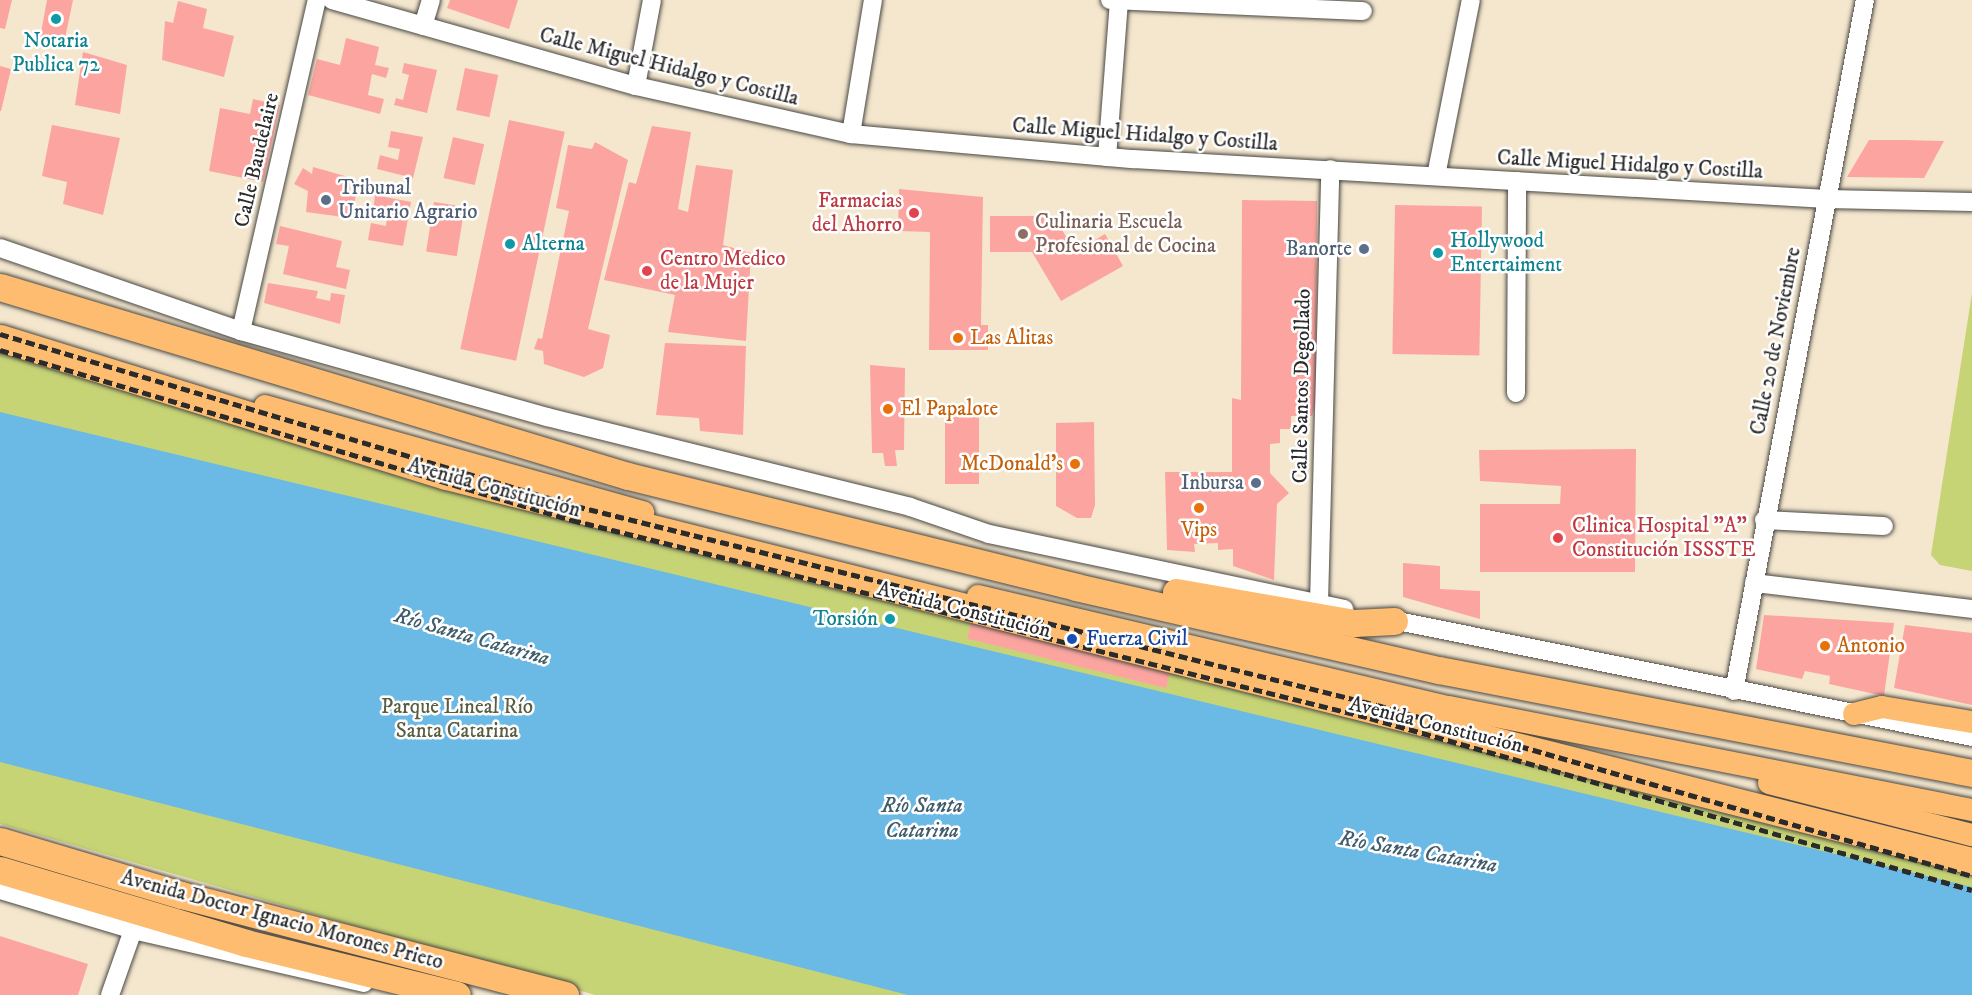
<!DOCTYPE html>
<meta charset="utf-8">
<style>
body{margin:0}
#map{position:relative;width:1972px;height:995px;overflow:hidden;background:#f4e7ce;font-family:"IM FELL DW Pica",serif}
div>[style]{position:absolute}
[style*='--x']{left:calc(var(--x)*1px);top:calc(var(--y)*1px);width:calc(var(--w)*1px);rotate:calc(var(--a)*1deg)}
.green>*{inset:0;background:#c7d475}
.water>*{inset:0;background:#6bb9e5}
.building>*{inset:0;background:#fca5a0;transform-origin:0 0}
.roads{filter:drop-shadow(0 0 2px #494743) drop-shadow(0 0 2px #494743)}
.minor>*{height:18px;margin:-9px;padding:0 9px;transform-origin:9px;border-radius:9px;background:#fff}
.major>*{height:22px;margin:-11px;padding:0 11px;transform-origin:11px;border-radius:11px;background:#fdbc6f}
.highway>*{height:27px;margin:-13.5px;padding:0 13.5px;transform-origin:13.5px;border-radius:13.5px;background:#fdbc6f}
.rail>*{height:4.5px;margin-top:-2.25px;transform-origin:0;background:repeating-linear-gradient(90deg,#2b2b2b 0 9px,transparent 0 13.5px)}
.dots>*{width:16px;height:16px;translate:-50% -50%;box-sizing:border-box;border:3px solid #fff;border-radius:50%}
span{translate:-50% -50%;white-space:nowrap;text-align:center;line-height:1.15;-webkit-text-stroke:5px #fff;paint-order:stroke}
.culture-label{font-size:21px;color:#0d838f}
.left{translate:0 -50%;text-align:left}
.right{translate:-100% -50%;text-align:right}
.street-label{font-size:21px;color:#2b2b2b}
.service-label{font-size:21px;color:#4e5e75}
.health-label{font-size:21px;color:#be3a42}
.education-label{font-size:21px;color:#785e54}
.food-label{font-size:21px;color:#c56008}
.transit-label{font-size:21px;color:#164399}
.park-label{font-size:21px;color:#5a5e41}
.water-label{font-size:22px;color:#415d6c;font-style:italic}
</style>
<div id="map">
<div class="green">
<div style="clip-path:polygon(1972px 293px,1972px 571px,1940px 565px,1931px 555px)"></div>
<div style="clip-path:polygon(0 341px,1972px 872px,1972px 995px,595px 995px,0 824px)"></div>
</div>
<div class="water">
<div style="clip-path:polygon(0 412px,1972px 887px,1972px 995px,908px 995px,0 762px)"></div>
</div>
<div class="building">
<div style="clip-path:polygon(0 0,12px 0,5px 29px,0 28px)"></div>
<div style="clip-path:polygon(47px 0,73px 0,64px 43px,40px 38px)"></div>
<div style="clip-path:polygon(450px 0,518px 0,509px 29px,447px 8px)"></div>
<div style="clip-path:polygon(178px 1px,207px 9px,203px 28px,234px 36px,224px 77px,162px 60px,165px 21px,173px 23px)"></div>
<div style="clip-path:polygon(346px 38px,379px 47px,375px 65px,389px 68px,386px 78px,372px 74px,368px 95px,384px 99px,380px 114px,308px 95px,317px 59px,340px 65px)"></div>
<div style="clip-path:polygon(83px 52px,127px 65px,120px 114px,75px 105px)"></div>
<div style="clip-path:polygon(404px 63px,437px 70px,427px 113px,394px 105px,396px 98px,403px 100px,409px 75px,402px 73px)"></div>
<div style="clip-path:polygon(0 66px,11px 69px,1px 111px,0 111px)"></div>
<div style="left:465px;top:68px;width:34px;height:43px;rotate:12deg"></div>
<div style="clip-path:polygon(253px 99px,280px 105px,263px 182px,209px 171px,220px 108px,250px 114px)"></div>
<div style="left:509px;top:120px;width:57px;height:234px;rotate:12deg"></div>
<div style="clip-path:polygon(52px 125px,120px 138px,103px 215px,63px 204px,67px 182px,42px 176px)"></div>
<div style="clip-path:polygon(652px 126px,691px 132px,678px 209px,688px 212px,696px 165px,733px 170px,723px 245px,751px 253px,746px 341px,668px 332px,675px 295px,604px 280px,629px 182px,636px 184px)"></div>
<div style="clip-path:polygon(391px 131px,423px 137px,413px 178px,377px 169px,380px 155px,398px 160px,400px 149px,388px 147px)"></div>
<div style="left:453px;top:137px;width:32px;height:42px;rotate:13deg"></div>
<div style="clip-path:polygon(1869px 140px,1905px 140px,1944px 141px,1924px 178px,1847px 177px)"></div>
<div style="clip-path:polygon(595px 142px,628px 160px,588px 329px,610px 335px,603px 368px,584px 377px,544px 364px,543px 351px,534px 349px,538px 338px,542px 339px,569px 211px,556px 208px,568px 145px,592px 149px)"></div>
<div style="clip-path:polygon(313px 167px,352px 178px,349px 192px,356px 194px,354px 207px,361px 208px,358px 219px,306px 212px,308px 191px,294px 184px,303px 168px,312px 174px)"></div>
<div style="clip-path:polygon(899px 189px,983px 197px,981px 325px,988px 325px,988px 350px,929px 350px,930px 232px,898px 231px)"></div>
<div style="clip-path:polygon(375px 195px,411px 202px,403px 246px,368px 240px,371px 223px,386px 226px,387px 215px,373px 212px)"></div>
<div style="clip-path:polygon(1242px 200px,1317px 201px,1316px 400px,1312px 416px,1291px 416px,1291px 429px,1280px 429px,1280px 443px,1270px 444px,1270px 473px,1289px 493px,1277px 504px,1274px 580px,1233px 566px,1233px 549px,1218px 550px,1218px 543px,1194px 544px,1195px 552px,1167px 550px,1165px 472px,1232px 472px,1232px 398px,1241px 400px)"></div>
<div style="left:434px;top:202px;width:31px;height:50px;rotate:9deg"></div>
<div style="left:1395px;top:205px;width:87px;height:149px;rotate:1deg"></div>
<div style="clip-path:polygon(990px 216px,1054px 216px,1075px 252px,1105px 234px,1123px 266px,1061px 301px,1032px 252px,990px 252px)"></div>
<div style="clip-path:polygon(280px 226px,342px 241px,336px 267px,350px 270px,346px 289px,283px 274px,289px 246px,276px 244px)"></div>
<div style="clip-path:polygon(268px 283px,318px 291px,316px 298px,330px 301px,331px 293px,345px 295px,340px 324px,264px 303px)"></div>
<div style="clip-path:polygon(665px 343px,746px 346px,743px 435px,700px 431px,699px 418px,656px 415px)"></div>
<div style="clip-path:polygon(870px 365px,905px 368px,904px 450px,895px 450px,897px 466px,885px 466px,883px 453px,872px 453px)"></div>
<div style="left:945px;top:417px;width:34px;height:67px"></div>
<div style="clip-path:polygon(1094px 422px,1095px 505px,1091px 518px,1077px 518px,1056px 506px,1056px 423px)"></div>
<div style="clip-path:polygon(1636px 449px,1635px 572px,1480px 572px,1480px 504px,1560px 504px,1561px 486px,1480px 481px,1479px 450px)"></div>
<div style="clip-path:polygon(1403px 563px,1440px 566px,1440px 589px,1480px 591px,1480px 619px,1403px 597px)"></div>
<div style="left:979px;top:591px;width:205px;height:49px;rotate:14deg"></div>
<div style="clip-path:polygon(1764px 615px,1894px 623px,1884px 696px,1829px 684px,1830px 676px,1805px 671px,1802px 679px,1756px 669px)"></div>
<div style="clip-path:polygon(1905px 625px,1972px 633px,1972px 705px,1894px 688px)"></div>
<div style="clip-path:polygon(0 936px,88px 964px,78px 995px,0 995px)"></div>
</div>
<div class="roads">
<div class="minor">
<div style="--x:332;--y:0;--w:316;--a:15.8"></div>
<div style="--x:636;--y:86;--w:220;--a:12.6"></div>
<div style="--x:851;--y:134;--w:283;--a:5.1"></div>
<div style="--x:1133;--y:159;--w:695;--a:3.3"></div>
<div style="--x:1827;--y:199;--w:145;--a:1.2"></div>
<div style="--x:1110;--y:0;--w:253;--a:2.5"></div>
<div style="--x:423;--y:26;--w:27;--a:-73"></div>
<div style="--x:636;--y:86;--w:87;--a:-79.5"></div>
<div style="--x:851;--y:134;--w:136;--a:-80.7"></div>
<div style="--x:1107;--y:157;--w:157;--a:-85.6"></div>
<div style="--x:1436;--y:176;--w:179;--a:-78.8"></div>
<div style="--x:0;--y:248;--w:255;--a:19"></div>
<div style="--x:241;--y:331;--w:318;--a:15.7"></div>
<div style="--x:547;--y:417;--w:374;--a:13.9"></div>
<div style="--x:910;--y:507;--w:83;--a:18.9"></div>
<div style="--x:989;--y:534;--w:363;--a:11.9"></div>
<div style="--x:241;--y:331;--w:340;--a:-77.1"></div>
<div style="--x:1516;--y:393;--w:212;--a:-89.7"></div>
<div style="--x:1764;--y:520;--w:120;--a:2.9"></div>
<div style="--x:1754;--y:583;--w:220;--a:6.8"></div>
<div style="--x:1319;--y:603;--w:434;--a:-88.5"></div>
<div style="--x:1383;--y:618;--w:601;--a:11.42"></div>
<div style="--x:1734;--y:691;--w:703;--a:-79.27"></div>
<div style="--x:0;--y:890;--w:139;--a:16.7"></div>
<div style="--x:133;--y:930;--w:237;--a:12.9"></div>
<div style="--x:110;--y:995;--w:69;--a:-70.5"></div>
</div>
<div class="major">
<div style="--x:265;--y:406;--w:393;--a:15.7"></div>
<div style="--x:978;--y:596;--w:484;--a:13.3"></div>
<div style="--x:1449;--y:707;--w:533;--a:11.14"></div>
<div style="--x:1854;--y:714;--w:29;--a:-14"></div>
<div style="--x:1882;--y:707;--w:91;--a:9.5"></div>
<div style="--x:1769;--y:783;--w:210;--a:14.4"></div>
</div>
<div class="highway">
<div style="--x:0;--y:287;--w:656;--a:16.75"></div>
<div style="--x:628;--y:476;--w:462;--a:13.9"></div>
<div style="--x:1076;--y:587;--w:372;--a:12.9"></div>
<div style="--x:1439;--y:670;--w:543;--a:10.94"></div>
<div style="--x:0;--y:338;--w:467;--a:17.2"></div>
<div style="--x:446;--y:476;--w:1574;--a:14.16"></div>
<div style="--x:1176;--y:592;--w:181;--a:9.9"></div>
<div style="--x:1354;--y:623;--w:40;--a:-2.9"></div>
<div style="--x:0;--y:841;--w:189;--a:16.6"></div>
<div style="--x:181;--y:895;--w:397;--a:14.6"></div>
<div style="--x:0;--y:870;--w:257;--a:16.5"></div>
<div style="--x:246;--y:943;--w:217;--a:13.8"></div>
</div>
</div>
<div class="rail">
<div style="--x:0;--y:334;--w:601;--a:16.63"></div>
<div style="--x:576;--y:506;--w:825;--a:13.95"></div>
<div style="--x:1377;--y:705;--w:619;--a:16.03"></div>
<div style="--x:0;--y:350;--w:597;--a:16.55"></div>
<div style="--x:572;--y:520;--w:822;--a:13.93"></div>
<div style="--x:1370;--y:718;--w:626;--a:15.95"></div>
</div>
<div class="dots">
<div style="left:56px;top:19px;background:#0f9aa8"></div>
<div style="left:326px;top:200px;background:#5c6f8a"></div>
<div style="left:914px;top:213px;background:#e0444e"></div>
<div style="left:1023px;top:234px;background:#8d6e63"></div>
<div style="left:510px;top:244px;background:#0f9aa8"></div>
<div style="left:1364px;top:249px;background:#5c6f8a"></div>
<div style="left:1438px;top:253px;background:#0f9aa8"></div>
<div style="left:647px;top:271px;background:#e0444e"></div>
<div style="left:958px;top:338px;background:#e8710a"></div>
<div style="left:888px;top:409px;background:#e8710a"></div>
<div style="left:1075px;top:464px;background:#e8710a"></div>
<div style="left:1256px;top:483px;background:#5c6f8a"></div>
<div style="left:1199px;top:508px;background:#e8710a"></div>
<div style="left:1558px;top:538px;background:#e0444e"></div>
<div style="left:890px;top:619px;background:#0f9aa8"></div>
<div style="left:1072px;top:639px;background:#1a4fb4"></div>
<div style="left:1825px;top:646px;background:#e8710a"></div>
</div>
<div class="culture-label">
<span style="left:56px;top:53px">Notaria<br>Publica 72</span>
<span class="left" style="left:1450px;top:253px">Hollywood<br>Entertaiment</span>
<span class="left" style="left:522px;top:244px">Alterna</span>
<span class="right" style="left:878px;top:619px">Torsión</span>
</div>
<div class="street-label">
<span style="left:669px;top:67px;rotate:14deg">Calle Miguel Hidalgo y Costilla</span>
<span style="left:1145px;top:135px;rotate:4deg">Calle Miguel Hidalgo y Costilla</span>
<span style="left:257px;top:160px;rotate:-77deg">Calle Baudelaire</span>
<span style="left:1630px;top:165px;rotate:3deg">Calle Miguel Hidalgo y Costilla</span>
<span style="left:1776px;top:341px;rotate:-79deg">Calle 20 de Noviembre</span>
<span style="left:1302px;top:386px;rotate:-89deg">Calle Santos Degollado</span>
<span style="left:494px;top:488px;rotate:15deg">Avenida Constitución</span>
<span style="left:964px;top:610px;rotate:14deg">Avenida Constitución</span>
<span style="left:1436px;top:725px;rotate:14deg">Avenida Constitución</span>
<span style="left:282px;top:920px;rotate:15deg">Avenida Doctor Ignacio Morones Prieto</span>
</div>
<div class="service-label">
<span class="left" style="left:338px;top:200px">Tribunal<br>Unitario Agrario</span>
<span class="right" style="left:1352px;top:249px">Banorte</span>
<span class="right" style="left:1244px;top:483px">Inbursa</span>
</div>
<div class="health-label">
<span class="right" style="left:902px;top:213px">Farmacias<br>del Ahorro</span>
<span class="left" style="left:660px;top:271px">Centro Medico<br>de la Mujer</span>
<span class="left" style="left:1572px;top:538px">Clinica Hospital "A"<br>Constitución ISSSTE</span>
</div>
<div class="education-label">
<span class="left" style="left:1035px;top:234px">Culinaria Escuela<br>Profesional de Cocina</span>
</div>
<div class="food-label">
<span class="left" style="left:970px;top:338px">Las Alitas</span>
<span class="left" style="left:900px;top:409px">El Papalote</span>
<span class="right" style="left:1063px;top:464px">McDonald's</span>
<span style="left:1199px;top:530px">Vips</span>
<span class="left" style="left:1837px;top:646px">Antonio</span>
</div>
<div class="transit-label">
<span class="left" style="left:1086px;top:639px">Fuerza Civil</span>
</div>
<div class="park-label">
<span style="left:457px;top:719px">Parque Lineal Río<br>Santa Catarina</span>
</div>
<div class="water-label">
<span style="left:472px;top:637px;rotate:16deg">Río Santa Catarina</span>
<span style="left:922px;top:818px">Río Santa<br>Catarina</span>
<span style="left:1418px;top:852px;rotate:10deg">Río Santa Catarina</span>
</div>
</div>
